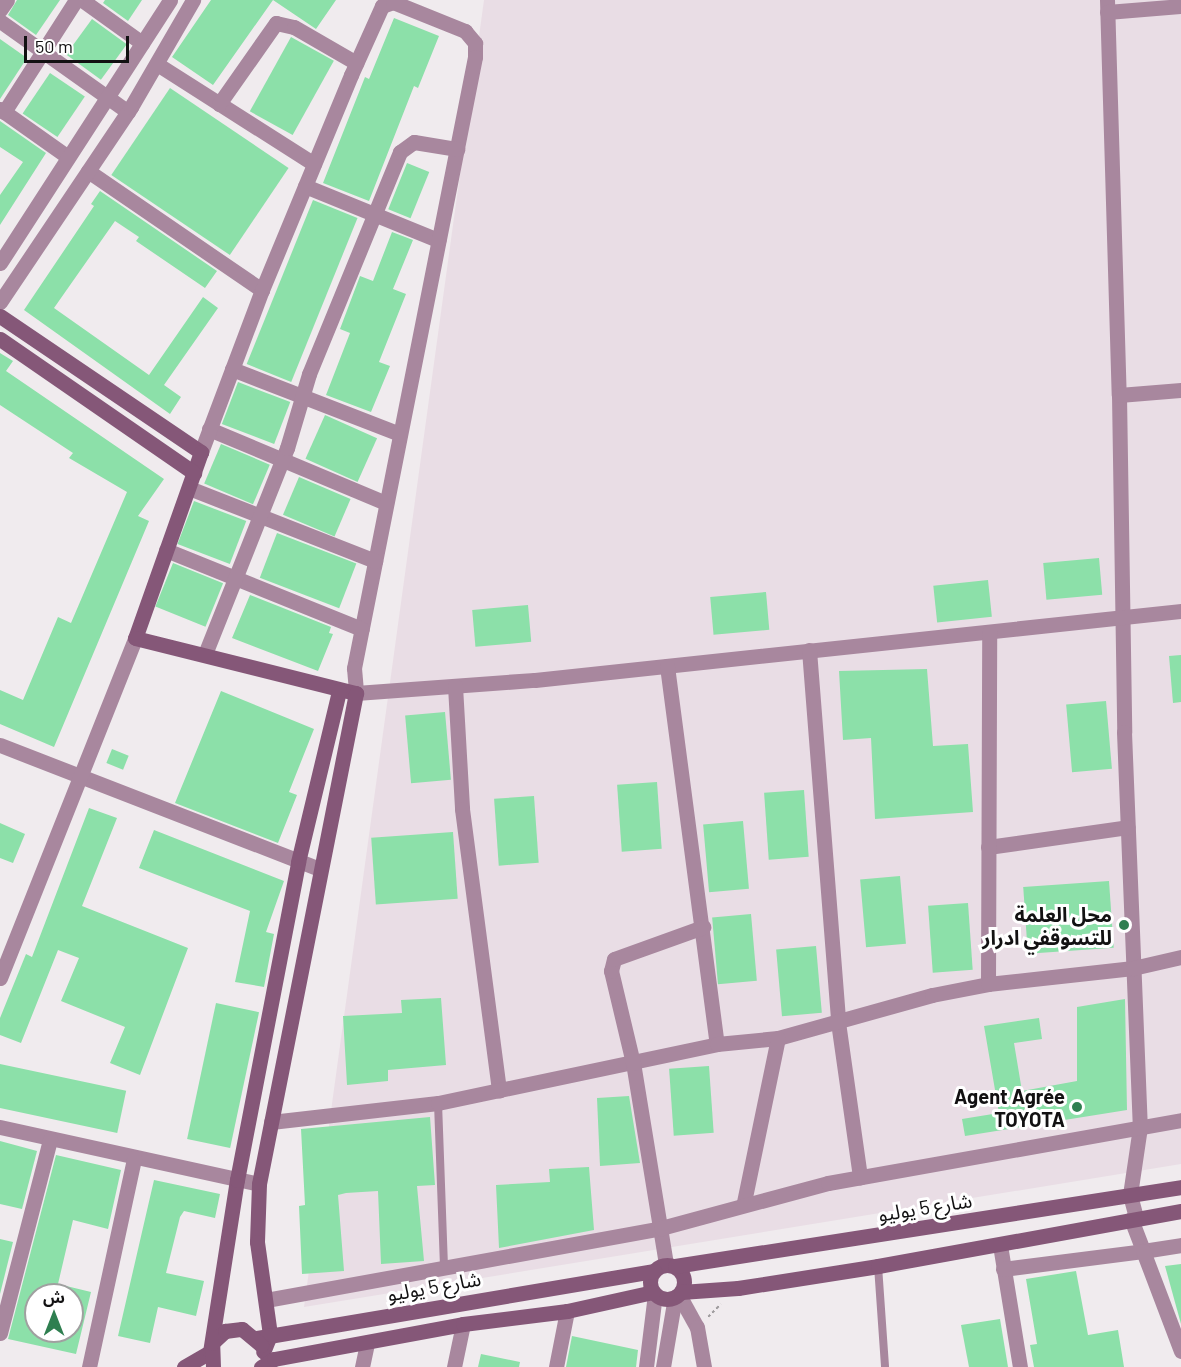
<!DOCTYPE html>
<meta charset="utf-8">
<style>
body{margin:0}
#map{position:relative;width:1181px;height:1367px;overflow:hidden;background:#f0ebee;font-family:Barlow,"Noto Sans Arabic",sans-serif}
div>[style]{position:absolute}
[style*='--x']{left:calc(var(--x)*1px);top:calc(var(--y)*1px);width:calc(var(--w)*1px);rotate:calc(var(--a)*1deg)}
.built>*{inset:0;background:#e9dde5}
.building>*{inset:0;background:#8ce0a9;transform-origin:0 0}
.path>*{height:2px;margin-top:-1px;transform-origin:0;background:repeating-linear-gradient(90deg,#9e9b9d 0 3px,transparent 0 6px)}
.lane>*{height:8px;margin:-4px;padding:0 4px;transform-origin:4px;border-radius:4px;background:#a8879e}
.street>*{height:15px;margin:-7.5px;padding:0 7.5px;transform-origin:7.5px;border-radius:7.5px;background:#a8879e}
.secondary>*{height:15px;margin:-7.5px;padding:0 7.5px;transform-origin:7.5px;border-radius:7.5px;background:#855778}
.secondary>.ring{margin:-7.5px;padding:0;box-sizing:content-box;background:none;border:15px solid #855778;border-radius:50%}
.dots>*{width:16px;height:16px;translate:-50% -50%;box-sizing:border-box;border:3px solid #fff;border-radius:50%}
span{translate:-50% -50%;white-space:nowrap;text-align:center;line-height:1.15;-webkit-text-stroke:6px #fff;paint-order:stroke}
.poi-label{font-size:20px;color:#121112;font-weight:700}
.right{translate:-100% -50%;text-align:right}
.street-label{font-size:20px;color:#121112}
.north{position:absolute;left:24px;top:1283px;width:60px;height:60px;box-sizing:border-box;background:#fff;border:2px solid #a0a0a0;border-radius:50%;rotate:0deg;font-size:16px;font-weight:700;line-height:24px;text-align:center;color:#121112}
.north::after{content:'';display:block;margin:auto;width:21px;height:27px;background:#2f7f50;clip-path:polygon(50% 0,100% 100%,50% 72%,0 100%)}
.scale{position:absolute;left:24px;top:36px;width:105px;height:27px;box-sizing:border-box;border:3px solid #121112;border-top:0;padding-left:8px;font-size:18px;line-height:21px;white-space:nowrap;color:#121112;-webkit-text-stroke:4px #fff;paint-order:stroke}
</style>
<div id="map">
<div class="built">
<div style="clip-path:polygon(484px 0,1181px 0,1181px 1164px,304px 1307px)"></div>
</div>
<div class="building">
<div style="clip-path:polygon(17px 0,60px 0,36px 35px,8px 15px)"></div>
<div style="clip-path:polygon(105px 0,142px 0,128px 21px,103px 3px)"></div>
<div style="clip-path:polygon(211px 0,336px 0,316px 29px,273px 0,213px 85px,172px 57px)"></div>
<div style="clip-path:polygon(394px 18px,439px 36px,418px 88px,414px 86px,369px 201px,323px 183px,365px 77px,369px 79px)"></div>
<div style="left:92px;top:19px;width:43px;height:44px;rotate:36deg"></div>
<div style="left:291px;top:37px;width:49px;height:85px;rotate:29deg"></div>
<div style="clip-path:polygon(0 39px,27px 58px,0 99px)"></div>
<div style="left:50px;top:73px;width:42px;height:49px;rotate:34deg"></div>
<div style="left:170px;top:88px;width:143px;height:105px;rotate:34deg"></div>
<div style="clip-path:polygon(0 121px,46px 153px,0 225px,0 195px,23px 162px,0 147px)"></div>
<div style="left:407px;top:163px;width:24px;height:50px;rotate:22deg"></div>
<div style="clip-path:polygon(100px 191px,217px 271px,205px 288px,136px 241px,139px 237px,115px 221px,54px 308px,149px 375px,203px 297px,218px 308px,164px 385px,181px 397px,170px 414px,24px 310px,94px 206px,91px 204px)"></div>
<div style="left:313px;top:200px;width:48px;height:177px;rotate:22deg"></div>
<div style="clip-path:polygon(392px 232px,413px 240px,393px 289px,406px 294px,379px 362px,390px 366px,371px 412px,326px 395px,350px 333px,340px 329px,360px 276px,373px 281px)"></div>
<div style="clip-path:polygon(0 353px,13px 361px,6px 371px,164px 479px,138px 516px,149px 521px,54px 747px,0 724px,0 690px,23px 700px,58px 617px,71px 623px,127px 492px,69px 458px,73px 453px,0 405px)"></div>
<div style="left:238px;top:382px;width:56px;height:45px;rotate:21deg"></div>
<div style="left:325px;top:415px;width:57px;height:48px;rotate:24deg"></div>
<div style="left:221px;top:444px;width:53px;height:43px;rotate:23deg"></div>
<div style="left:299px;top:477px;width:56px;height:41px;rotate:23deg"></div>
<div style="left:194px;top:501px;width:56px;height:46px;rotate:21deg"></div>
<div style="left:277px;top:533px;width:85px;height:48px;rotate:21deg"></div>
<div style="left:1099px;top:558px;width:37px;height:56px;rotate:85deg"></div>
<div style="left:173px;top:563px;width:54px;height:47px;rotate:22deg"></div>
<div style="left:988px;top:580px;width:37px;height:55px;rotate:84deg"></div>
<div style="left:766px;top:592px;width:38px;height:56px;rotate:85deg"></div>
<div style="clip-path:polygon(250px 595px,331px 627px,329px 633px,333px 634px,318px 671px,232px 638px)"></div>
<div style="left:528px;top:605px;width:37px;height:56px;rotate:85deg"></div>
<div style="clip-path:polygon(1181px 655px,1181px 702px,1173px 703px,1169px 656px)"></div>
<div style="clip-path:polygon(927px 669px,933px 746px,968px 744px,973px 812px,875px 819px,871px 738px,843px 740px,839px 671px)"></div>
<div style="clip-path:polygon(221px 691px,314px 729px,289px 792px,297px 795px,278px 843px,175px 803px)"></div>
<div style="left:1106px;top:701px;width:68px;height:40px;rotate:85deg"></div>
<div style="left:445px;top:712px;width:68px;height:40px;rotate:85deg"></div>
<div style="left:112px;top:749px;width:18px;height:15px;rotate:22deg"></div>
<div style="left:657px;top:782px;width:67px;height:40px;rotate:86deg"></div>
<div style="left:804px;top:790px;width:67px;height:40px;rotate:86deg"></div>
<div style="left:534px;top:796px;width:67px;height:40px;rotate:86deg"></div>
<div style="clip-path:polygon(89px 808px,117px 818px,82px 906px,188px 948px,140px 1075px,110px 1063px,125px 1027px,61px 1001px,79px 958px,58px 950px,21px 1043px,0 1035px,0 1018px,26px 954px,32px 957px)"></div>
<div style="left:743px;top:821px;width:68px;height:40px;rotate:85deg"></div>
<div style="clip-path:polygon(0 823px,25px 834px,13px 863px,0 858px)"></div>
<div style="clip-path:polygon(154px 830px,284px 881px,266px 932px,274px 934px,264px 987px,235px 982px,250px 911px,139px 868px)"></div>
<div style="left:453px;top:832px;width:67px;height:82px;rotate:86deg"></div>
<div style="left:900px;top:876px;width:68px;height:40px;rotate:85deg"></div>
<div style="left:1109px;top:881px;width:67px;height:86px;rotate:86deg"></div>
<div style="left:968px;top:903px;width:67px;height:40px;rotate:86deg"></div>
<div style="left:751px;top:914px;width:67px;height:39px;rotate:85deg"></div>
<div style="left:816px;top:946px;width:67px;height:40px;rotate:85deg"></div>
<div style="clip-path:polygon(441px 998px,446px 1065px,388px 1070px,388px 1081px,347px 1085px,343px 1016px,402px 1013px,401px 1000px)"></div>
<div style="clip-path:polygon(1125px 999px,1127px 1110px,965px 1136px,962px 1119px,999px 1113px,984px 1026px,1039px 1018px,1042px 1039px,1014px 1043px,1022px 1091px,1077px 1081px,1077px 1007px)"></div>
<div style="left:216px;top:1003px;width:44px;height:139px;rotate:12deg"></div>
<div style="left:0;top:1064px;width:129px;height:43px;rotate:12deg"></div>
<div style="left:709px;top:1066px;width:67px;height:40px;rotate:86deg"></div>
<div style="clip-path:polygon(629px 1096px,640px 1163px,600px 1166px,597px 1098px)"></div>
<div style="clip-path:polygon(430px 1117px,435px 1185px,417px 1186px,424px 1261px,381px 1264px,378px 1191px,346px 1193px,338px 1195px,344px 1271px,302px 1274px,299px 1206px,305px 1205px,301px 1129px)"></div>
<div style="clip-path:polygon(0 1141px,37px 1151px,22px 1209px,0 1204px)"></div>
<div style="clip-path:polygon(evenodd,56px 1155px,121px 1170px,108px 1229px,73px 1220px,58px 1284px,91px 1292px,76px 1354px,8px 1339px,56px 1155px,36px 1295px,72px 1295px,72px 1331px,36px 1331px,36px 1295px)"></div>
<div style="clip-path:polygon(589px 1167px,594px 1230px,499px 1248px,496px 1185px,550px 1182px,549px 1169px)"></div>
<div style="clip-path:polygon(154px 1180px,220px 1194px,215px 1218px,184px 1211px,180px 1217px,166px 1273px,204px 1281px,196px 1316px,158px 1307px,150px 1343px,118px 1336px)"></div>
<div style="clip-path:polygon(0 1239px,13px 1242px,0 1294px)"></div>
<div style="clip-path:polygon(1181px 1264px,1181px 1324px,1165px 1266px)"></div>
<div style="clip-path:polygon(1076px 1271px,1088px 1335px,1118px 1330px,1124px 1367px,1034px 1367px,1030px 1345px,1037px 1344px,1026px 1279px)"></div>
<div style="clip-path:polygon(1000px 1319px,1008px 1367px,969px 1367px,961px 1325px)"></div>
<div style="clip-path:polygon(572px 1336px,638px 1350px,636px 1367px,566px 1367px)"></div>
<div style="clip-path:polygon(481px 1354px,520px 1362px,519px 1367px,478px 1367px)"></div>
</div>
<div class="path">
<div style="--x:708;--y:1317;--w:18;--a:-45"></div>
</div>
<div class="lane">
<div style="--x:438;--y:1103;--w:165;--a:87.9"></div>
<div style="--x:878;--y:1266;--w:101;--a:86"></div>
</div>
<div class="street">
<div style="--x:82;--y:0;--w:74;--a:35.6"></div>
<div style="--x:1107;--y:0;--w:395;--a:88.3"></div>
<div style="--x:1119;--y:395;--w:337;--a:89.1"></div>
<div style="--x:1124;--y:732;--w:395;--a:87.7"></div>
<div style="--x:1140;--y:1127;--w:69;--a:98.4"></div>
<div style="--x:1130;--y:1195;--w:24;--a:75"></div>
<div style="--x:0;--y:10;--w:12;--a:-55"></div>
<div style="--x:1107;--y:12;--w:74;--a:-4.6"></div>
<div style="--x:0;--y:21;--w:157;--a:35.4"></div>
<div style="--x:157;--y:64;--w:186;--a:32.5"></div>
<div style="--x:219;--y:104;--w:99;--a:-54.9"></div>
<div style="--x:276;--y:23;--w:18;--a:13"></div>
<div style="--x:294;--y:27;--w:72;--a:30.1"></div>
<div style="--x:0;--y:109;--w:83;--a:35.2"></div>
<div style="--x:4;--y:112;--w:133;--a:-57.3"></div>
<div style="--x:88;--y:171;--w:211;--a:34.4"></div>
<div style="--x:305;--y:186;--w:144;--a:22.1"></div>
<div style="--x:0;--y:263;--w:313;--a:-57.1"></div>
<div style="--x:0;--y:302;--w:235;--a:-56.1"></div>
<div style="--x:131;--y:107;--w:124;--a:-59.9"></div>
<div style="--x:232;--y:369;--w:180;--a:21.2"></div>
<div style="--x:1119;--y:395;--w:62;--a:-4.6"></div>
<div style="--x:209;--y:429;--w:192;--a:22.7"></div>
<div style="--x:201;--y:452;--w:173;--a:-69.4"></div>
<div style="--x:262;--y:290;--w:233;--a:-67.5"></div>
<div style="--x:351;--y:75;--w:76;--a:-65.8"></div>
<div style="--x:382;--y:6;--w:12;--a:-20"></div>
<div style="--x:393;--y:2;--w:78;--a:21.9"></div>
<div style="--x:465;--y:31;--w:16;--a:50"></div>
<div style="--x:475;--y:43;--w:14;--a:90"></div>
<div style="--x:475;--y:57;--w:623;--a:101.2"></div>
<div style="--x:354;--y:668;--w:25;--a:85"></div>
<div style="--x:356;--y:693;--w:179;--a:-4.2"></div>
<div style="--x:535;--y:680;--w:650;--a:-6.1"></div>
<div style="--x:189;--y:488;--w:200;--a:21.4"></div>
<div style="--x:166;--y:550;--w:211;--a:22"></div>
<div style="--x:809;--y:650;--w:373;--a:85.5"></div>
<div style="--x:838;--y:1022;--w:157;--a:81.9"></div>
<div style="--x:205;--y:654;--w:222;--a:-68.3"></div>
<div style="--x:287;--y:448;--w:77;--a:-73.4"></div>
<div style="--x:309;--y:374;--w:240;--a:-67.7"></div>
<div style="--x:400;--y:152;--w:17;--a:-36"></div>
<div style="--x:414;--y:142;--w:44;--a:9.2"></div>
<div style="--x:667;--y:666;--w:381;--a:82.5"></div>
<div style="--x:455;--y:686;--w:123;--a:86.7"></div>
<div style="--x:462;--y:809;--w:284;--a:82.5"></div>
<div style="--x:0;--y:745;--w:342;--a:21.2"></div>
<div style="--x:988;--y:847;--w:141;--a:-8.1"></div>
<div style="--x:0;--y:978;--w:366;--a:-68.3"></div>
<div style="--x:988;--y:984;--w:352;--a:-89.8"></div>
<div style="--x:271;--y:1122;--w:168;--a:-6.5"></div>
<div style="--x:438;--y:1103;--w:285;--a:-11.9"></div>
<div style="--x:717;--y:1044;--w:61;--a:-5.6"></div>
<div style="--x:778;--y:1038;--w:160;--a:-15.6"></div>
<div style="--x:932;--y:995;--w:57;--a:-11.1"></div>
<div style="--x:988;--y:984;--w:146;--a:-6.3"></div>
<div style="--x:1133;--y:968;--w:49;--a:-12.9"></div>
<div style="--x:0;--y:1127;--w:265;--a:12.4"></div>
<div style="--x:744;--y:1202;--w:167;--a:-78.3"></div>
<div style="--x:1131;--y:1219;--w:34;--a:69"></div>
<div style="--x:1143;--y:1251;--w:38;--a:-9"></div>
<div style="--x:1000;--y:1245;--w:124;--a:80.7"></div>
<div style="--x:666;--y:1264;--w:204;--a:-99.3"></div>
<div style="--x:633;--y:1063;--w:95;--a:-103.4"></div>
<div style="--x:611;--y:971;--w:12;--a:-76"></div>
<div style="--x:614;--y:959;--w:95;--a:-19.8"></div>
<div style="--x:1003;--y:1269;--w:141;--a:-7.3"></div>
<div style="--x:1143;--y:1251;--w:107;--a:69.2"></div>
<div style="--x:679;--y:1295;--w:37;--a:61"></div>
<div style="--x:697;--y:1327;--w:41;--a:80.1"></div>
<div style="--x:266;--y:1300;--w:402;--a:-10.3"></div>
<div style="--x:661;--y:1228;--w:173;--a:-15.1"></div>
<div style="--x:828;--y:1183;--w:359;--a:-10.1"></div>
<div style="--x:0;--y:1333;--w:200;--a:-75.5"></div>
<div style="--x:89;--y:1367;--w:214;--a:-77.8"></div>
<div style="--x:362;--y:1367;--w:25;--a:-78"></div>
<div style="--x:454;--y:1367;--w:44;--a:-78.2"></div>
<div style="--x:556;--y:1367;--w:57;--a:-78.9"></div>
<div style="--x:646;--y:1367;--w:74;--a:-83"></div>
<div style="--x:663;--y:1367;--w:71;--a:-80.3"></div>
</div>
<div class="secondary">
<div style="--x:0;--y:316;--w:243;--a:34.1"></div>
<div style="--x:201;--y:452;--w:197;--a:109.5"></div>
<div style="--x:135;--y:638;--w:228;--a:14"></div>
<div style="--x:356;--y:693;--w:500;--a:101.18"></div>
<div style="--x:259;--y:1184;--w:58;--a:92"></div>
<div style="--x:257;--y:1242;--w:94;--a:82"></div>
<div style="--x:270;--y:1335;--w:18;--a:112"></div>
<div style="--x:0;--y:339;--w:236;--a:34.6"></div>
<div class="ring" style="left:650px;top:1265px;width:19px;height:19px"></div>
<div style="--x:675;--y:1266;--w:512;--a:-8.87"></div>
<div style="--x:681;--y:1292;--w:57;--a:-4"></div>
<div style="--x:738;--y:1288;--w:142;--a:-8.9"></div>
<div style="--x:878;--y:1266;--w:308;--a:-10.3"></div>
<div style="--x:257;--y:1338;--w:403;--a:-9.6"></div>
<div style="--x:184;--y:1367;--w:30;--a:-30"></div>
<div style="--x:210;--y:1352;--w:174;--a:-81.1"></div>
<div style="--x:237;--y:1180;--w:324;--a:-79.1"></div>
<div style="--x:298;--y:862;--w:176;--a:-76.5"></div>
<div style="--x:213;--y:1367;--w:24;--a:-92"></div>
<div style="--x:212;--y:1343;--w:18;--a:-43"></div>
<div style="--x:225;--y:1331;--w:17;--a:-7"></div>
<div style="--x:242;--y:1329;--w:25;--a:40"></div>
<div style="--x:261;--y:1367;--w:15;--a:-32"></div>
<div style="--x:274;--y:1359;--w:192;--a:-10.5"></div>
<div style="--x:463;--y:1324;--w:105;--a:-7.1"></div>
<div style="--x:567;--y:1311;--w:88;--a:-12.5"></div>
</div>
<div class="dots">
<div style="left:1124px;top:925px;background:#2f7f50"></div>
<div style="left:1077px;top:1107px;background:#2f7f50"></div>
</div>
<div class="poi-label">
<span class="right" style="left:1112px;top:926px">محل العلمة<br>للتسوقفي ادرار</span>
<span class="right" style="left:1065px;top:1108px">Agent Agrée<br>TOYOTA</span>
</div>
<div class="street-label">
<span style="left:925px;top:1207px;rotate:-9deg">شارع 5 يوليو</span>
<span style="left:434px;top:1286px;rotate:-10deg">شارع 5 يوليو</span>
</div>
<div class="north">ش</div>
<div class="scale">50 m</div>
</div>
